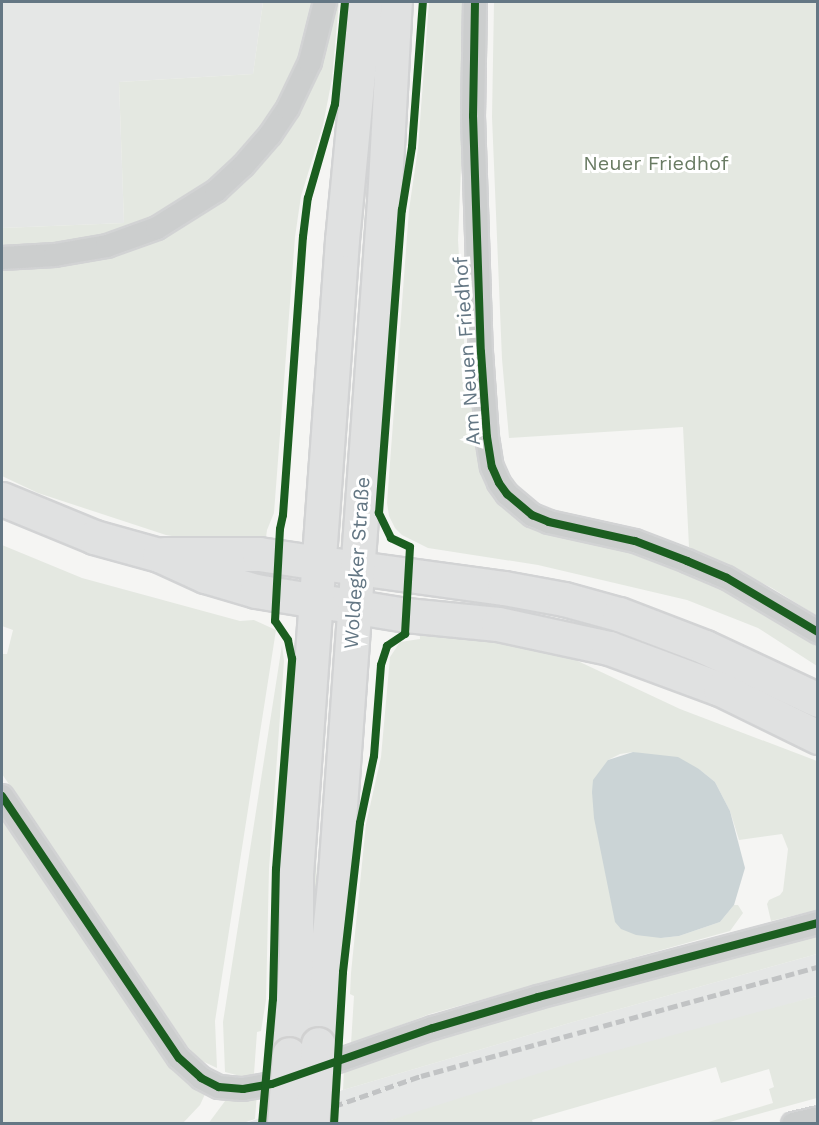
<!DOCTYPE html>
<meta charset="utf-8">
<style>
body{margin:0}
#map{position:relative;width:819px;height:1125px;overflow:hidden;background:#f5f5f3;font-family:"Work Sans",sans-serif}
div>[style]{position:absolute}
.built>*{inset:0;background:#e5e7e6}
.green>*{inset:0;background:#e4e8e1}
.water>*{inset:0;background:#cbd4d6}
.roads{filter:drop-shadow(2px 0 #d2d3d4) drop-shadow(-2px 0 #d2d3d4) drop-shadow(0 2px #d2d3d4) drop-shadow(0 -2px #d2d3d4)}
.street>*{height:22px;margin:-11px;padding:0 11px;transform-origin:11px;border-radius:11px;background:#cccece}
.secondary>*{height:33px;margin:-16.5px;padding:0 16.5px;transform-origin:16.5px;border-radius:16.5px;background:#e0e1e1}
.primary>*{height:33px;margin:-16.5px;padding:0 16.5px;transform-origin:16.5px;border-radius:16.5px;background:#e0e1e1}
.rail>*{height:4.5px;margin-top:-2.25px;transform-origin:0;background:repeating-linear-gradient(90deg,#c1c3c4 0 9px,transparent 0 13.5px)}
.bridges{filter:drop-shadow(2px 0 #d1d1d1) drop-shadow(-2px 0 #d1d1d1) drop-shadow(0 2px #d1d1d1) drop-shadow(0 -2px #d1d1d1)}
.primary-bridge>*{height:33px;margin:-16.5px;padding:0 16.5px;transform-origin:16.5px;border-radius:16.5px;background:#e0e1e1}
.cycleway>*{height:8px;margin:-4px;padding:0 4px;transform-origin:4px;border-radius:4px;background:#1b5e20}
span{translate:-50% -50%;white-space:nowrap;text-align:center;line-height:1.15;-webkit-text-stroke:6px #fff;paint-order:stroke}
.park-label{font-size:20px;color:#697b63}
.street-label{font-size:20px;color:#647784}
.frame{position:absolute;inset:0;border:3px solid #647784;pointer-events:none}
</style>
<div id="map">
<div class="built">
<i style="clip-path:polygon(2px 2px,263px 2px,253px 74px,119px 82px,124px 223px,2px 228px)"></i>
<i style="clip-path:polygon(817px 954px,817px 996px,381px 1123px,243px 1124px,343px 1090px,573px 1022px)"></i>
</div>
<div class="green">
<i style="clip-path:polygon(263px 2px,319px 2px,313px 29px,282px 105px,214px 185px,127px 234px,2px 251px,2px 228px,124px 223px,119px 82px,253px 74px)"></i>
<i style="clip-path:polygon(331px 2px,339px 2px,332px 79px,323px 125px,301px 196px,295px 237px,274px 513px,267px 530px,265px 545px,213px 543px,166px 535px,38px 493px,2px 476px,2px 264px,85px 258px,247px 170px)"></i>
<i style="clip-path:polygon(383px 2px,344px 531px,343px 531px,366px 200px,363px 149px)"></i>
<i style="clip-path:polygon(429px 2px,468px 2px,458px 240px,467px 391px,474px 397px,491px 484px,637px 552px,723px 585px,817px 640px,817px 666px,758px 628px,687px 600px,538px 565px,428px 548px,402px 535px,395px 528px,389px 516px,387px 503px,409px 210px,418px 148px)"></i>
<i style="clip-path:polygon(494px 2px,817px 2px,817px 616px,772px 588px,689px 547px,683px 427px,509px 438px,502px 359px,492px 117px)"></i>
<i style="clip-path:polygon(2px 545px,82px 578px,240px 621px,254px 620px,276px 630px,215px 1021px,217px 1068px,200px 1060px,187px 1046px,2px 774px,2px 654px,7px 654px,13px 630px,2px 626px)"></i>
<i style="clip-path:polygon(419px 624px,550px 648px,680px 709px,817px 761px,817px 910px,771px 921px,767px 904px,769px 900px,780px 895px,783px 891px,788px 849px,782px 834px,739px 840px,730px 811px,715px 782px,699px 769px,633px 752px,620px 754px,608px 760px,661px 938px,679px 936px,720px 922px,734px 905px,738px 905px,743px 913px,730px 931px,430px 1014px,351px 1044px,354px 996px,350px 994px,351px 973px,366px 824px,381px 757px,390px 657px,400px 642px,420px 639px)"></i>
<i style="clip-path:polygon(282px 645px,284px 661px,269px 869px,266px 1000px,261px 1031px,257px 1032px,254px 1074px,244px 1077px,225px 1072px,223px 1022px)"></i>
<i style="clip-path:polygon(321px 674px,329px 674px,316px 858px,318px 918px,307px 954px)"></i>
<i style="clip-path:polygon(2px 812px,206px 1092px,200px 1105px,183px 1123px,2px 1123px)"></i>
<i style="clip-path:polygon(817px 933px,817px 954px,573px 1022px,343px 1090px,344px 1070px,435px 1037px)"></i>
<i style="clip-path:polygon(817px 996px,817px 1098px,726px 1123px,705px 1123px,773px 1103px,769px 1089px,774px 1087px,769px 1069px,721px 1083px,716px 1067px,532px 1120px,533px 1123px,381px 1123px,581px 1060px)"></i>
<i style="clip-path:polygon(257px 1093px,255px 1119px,243px 1123px,208px 1124px,228px 1097px)"></i>
</div>
<div class="water">
<i style="clip-path:polygon(633px 752px,678px 757px,699px 769px,715px 782px,730px 811px,745px 868px,734px 905px,720px 922px,679px 936px,661px 938px,636px 935px,621px 929px,615px 922px,594px 818px,592px 792px,593px 780px,608px 760px)"></i>
</div>
<div class="roads">
<div class="street">
<i style="left:475px;top:2px;width:114px;rotate:91deg"></i>
<i style="left:473px;top:116px;width:236px;rotate:88.1deg"></i>
<i style="left:481px;top:352px;width:85px;rotate:86deg"></i>
<i style="left:487px;top:437px;width:30px;rotate:81deg"></i>
<i style="left:492px;top:467px;width:17px;rotate:66deg"></i>
<i style="left:499px;top:483px;width:14px;rotate:54deg"></i>
<i style="left:507px;top:494px;width:33px;rotate:40deg"></i>
<i style="left:532px;top:515px;width:18px;rotate:22deg"></i>
<i style="left:549px;top:522px;width:88px;rotate:12.5deg"></i>
<i style="left:635px;top:541px;width:56px;rotate:21deg"></i>
<i style="left:687px;top:561px;width:43px;rotate:23deg"></i>
<i style="left:727px;top:578px;width:106px;rotate:30.7deg"></i>
<i style="left:2px;top:258px;width:53px;rotate:-3.2deg"></i>
<i style="left:55px;top:255px;width:53px;rotate:-9.8deg"></i>
<i style="left:107px;top:246px;width:53px;rotate:-19.8deg"></i>
<i style="left:157px;top:228px;width:70px;rotate:-32.1deg"></i>
<i style="left:216px;top:191px;width:37px;rotate:-43deg"></i>
<i style="left:243px;top:166px;width:41px;rotate:-48.9deg"></i>
<i style="left:270px;top:135px;width:32px;rotate:-56deg"></i>
<i style="left:288px;top:108px;width:51px;rotate:-64.4deg"></i>
<i style="left:310px;top:62px;width:62px;rotate:-76deg"></i>
<i style="left:2px;top:796px;width:316px;rotate:56deg"></i>
<i style="left:179px;top:1058px;width:30px;rotate:42deg"></i>
<i style="left:201px;top:1078px;width:20px;rotate:27deg"></i>
<i style="left:219px;top:1087px;width:24px;rotate:5deg"></i>
<i style="left:243px;top:1089px;width:29px;rotate:-10deg"></i>
<i style="left:272px;top:1084px;width:170px;rotate:-19.2deg"></i>
<i style="left:433px;top:1028px;width:109px;rotate:-16.4deg"></i>
<i style="left:538px;top:997px;width:290px;rotate:-14.8deg"></i>
<i style="left:793px;top:1124px;width:26px;rotate:-13deg"></i>
</div>
<div class="secondary">
<i style="left:2px;top:499px;width:100px;rotate:22.4deg"></i>
<i style="left:94px;top:537px;width:67px;rotate:15.5deg"></i>
<i style="left:159px;top:555px;width:51px;rotate:24.5deg"></i>
<i style="left:205px;top:576px;width:53px;rotate:16.4deg"></i>
<i style="left:256px;top:591px;width:61px;rotate:9.5deg"></i>
<i style="left:164px;top:554px;width:95px"></i>
<i style="left:259px;top:554px;width:61px;rotate:8.5deg"></i>
</div>
<div class="primary">
<i style="left:336px;top:565px;width:170px;rotate:7.8deg"></i>
<i style="left:504px;top:588px;width:61px;rotate:10.4deg"></i>
<i style="left:564px;top:599px;width:57px;rotate:15.3deg"></i>
<i style="left:619px;top:614px;width:92px;rotate:21deg"></i>
<i style="left:705px;top:647px;width:125px;rotate:25.1deg"></i>
<i style="left:332px;top:603px;width:75px;rotate:9.2deg"></i>
<i style="left:406px;top:615px;width:92px;rotate:5.6deg"></i>
<i style="left:498px;top:624px;width:114px;rotate:12.2deg"></i>
<i style="left:609px;top:648px;width:118px;rotate:20.3deg"></i>
<i style="left:720px;top:689px;width:109px;rotate:26.1deg"></i>
<i style="left:318px;top:1044px;width:170px;rotate:-84.3deg"></i>
<i style="left:335px;top:875px;width:675px;rotate:-85.84deg"></i>
<i style="left:384px;top:202px;width:200px;rotate:-86.9deg"></i>
<i style="left:289px;top:1054px;width:101px;rotate:-86deg"></i>
<i style="left:296px;top:953px;width:79px;rotate:-90deg"></i>
<i style="left:296px;top:874px;width:636px;rotate:-85.85deg"></i>
<i style="left:342px;top:240px;width:239px;rotate:-84.5deg"></i>
</div>
</div>
<div class="rail">
<i style="left:283px;top:1124px;width:146px;rotate:-19.2deg"></i>
<i style="left:421px;top:1076px;width:412px;rotate:-15.4deg"></i>
</div>
<div class="bridges">
<div class="primary-bridge">
<i style="left:284px;top:1124px;width:70px;rotate:-85.9deg"></i>
<i style="left:312px;top:1124px;width:80px;rotate:-85.7deg"></i>
</div>
</div>
<div class="cycleway">
<i style="left:475px;top:2px;width:114px;rotate:91deg"></i>
<i style="left:473px;top:116px;width:236px;rotate:88.1deg"></i>
<i style="left:481px;top:352px;width:85px;rotate:86deg"></i>
<i style="left:487px;top:437px;width:30px;rotate:81deg"></i>
<i style="left:492px;top:467px;width:17px;rotate:66deg"></i>
<i style="left:499px;top:483px;width:14px;rotate:54deg"></i>
<i style="left:507px;top:494px;width:33px;rotate:40deg"></i>
<i style="left:532px;top:515px;width:18px;rotate:22deg"></i>
<i style="left:549px;top:522px;width:88px;rotate:12.5deg"></i>
<i style="left:635px;top:541px;width:56px;rotate:21deg"></i>
<i style="left:687px;top:561px;width:43px;rotate:23deg"></i>
<i style="left:727px;top:578px;width:106px;rotate:30.7deg"></i>
<i style="left:2px;top:796px;width:316px;rotate:56deg"></i>
<i style="left:179px;top:1058px;width:30px;rotate:42deg"></i>
<i style="left:201px;top:1078px;width:20px;rotate:27deg"></i>
<i style="left:219px;top:1087px;width:24px;rotate:5deg"></i>
<i style="left:243px;top:1089px;width:29px;rotate:-10deg"></i>
<i style="left:272px;top:1084px;width:170px;rotate:-19.2deg"></i>
<i style="left:433px;top:1028px;width:109px;rotate:-16.4deg"></i>
<i style="left:538px;top:997px;width:290px;rotate:-14.8deg"></i>
<i style="left:262px;top:1124px;width:125px;rotate:-85deg"></i>
<i style="left:273px;top:999px;width:130px;rotate:-88.7deg"></i>
<i style="left:276px;top:869px;width:211px;rotate:-85.6deg"></i>
<i style="left:292px;top:659px;width:19px;rotate:-102deg"></i>
<i style="left:288px;top:640px;width:23px;rotate:-124deg"></i>
<i style="left:275px;top:621px;width:92px;rotate:-86.9deg"></i>
<i style="left:280px;top:529px;width:14px;rotate:-78deg"></i>
<i style="left:283px;top:515px;width:279px;rotate:-85.9deg"></i>
<i style="left:303px;top:237px;width:39px;rotate:-83deg"></i>
<i style="left:308px;top:198px;width:98px;rotate:-74deg"></i>
<i style="left:335px;top:104px;width:102px;rotate:-84.4deg"></i>
<i style="left:334px;top:1124px;width:152px;rotate:-86.6deg"></i>
<i style="left:343px;top:972px;width:150px;rotate:-83.5deg"></i>
<i style="left:360px;top:823px;width:68px;rotate:-78.2deg"></i>
<i style="left:374px;top:756px;width:91px;rotate:-85.6deg"></i>
<i style="left:381px;top:665px;width:20px;rotate:-72deg"></i>
<i style="left:387px;top:646px;width:22px;rotate:-34deg"></i>
<i style="left:405px;top:634px;width:87px;rotate:-86.7deg"></i>
<i style="left:410px;top:547px;width:21px;rotate:-155deg"></i>
<i style="left:391px;top:538px;width:28px;rotate:-116deg"></i>
<i style="left:379px;top:513px;width:304px;rotate:-85.7deg"></i>
<i style="left:402px;top:210px;width:64px;rotate:-81deg"></i>
<i style="left:412px;top:147px;width:145px;rotate:-85.7deg"></i>
</div>
<div class="park-label">
<span style="left:656px;top:163px">Neuer Friedhof</span>
</div>
<div class="street-label">
<span style="left:467px;top:351px;rotate:-94deg">Am Neuen Friedhof</span>
<span style="left:357px;top:563px;rotate:-86deg">Woldegker Straße</span>
</div>
<div class="frame"></div>
</div>
